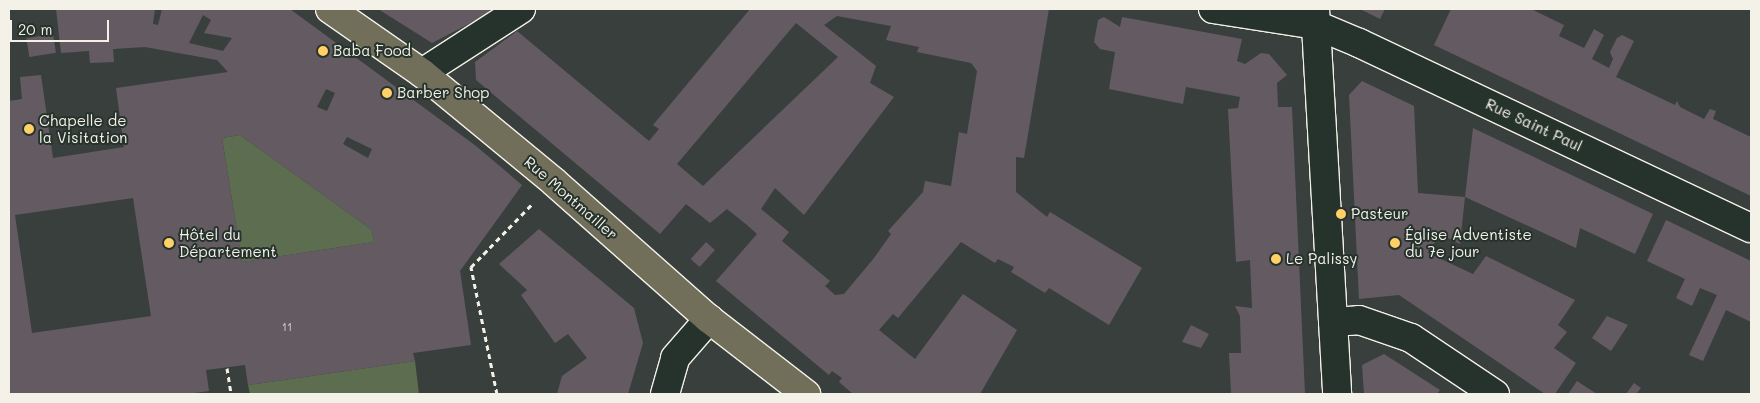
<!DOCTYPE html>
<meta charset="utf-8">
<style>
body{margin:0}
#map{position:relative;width:1760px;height:403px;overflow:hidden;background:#393f3d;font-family:Mali,sans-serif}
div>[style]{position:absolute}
.green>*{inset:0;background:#5d6d4f}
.building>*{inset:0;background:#645b62;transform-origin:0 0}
.path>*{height:3px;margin-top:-1.5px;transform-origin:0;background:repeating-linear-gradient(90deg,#f4f1e8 0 5px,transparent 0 9px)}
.roads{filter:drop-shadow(1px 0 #f4f1e8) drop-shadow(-1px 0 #f4f1e8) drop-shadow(0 1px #f4f1e8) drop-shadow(0 -1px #f4f1e8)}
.minor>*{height:28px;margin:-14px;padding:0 14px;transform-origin:14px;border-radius:14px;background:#26332d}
.major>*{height:28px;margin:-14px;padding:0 14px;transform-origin:14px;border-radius:14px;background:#716e59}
.dots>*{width:14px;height:14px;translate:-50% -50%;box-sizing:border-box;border:2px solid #26332d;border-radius:50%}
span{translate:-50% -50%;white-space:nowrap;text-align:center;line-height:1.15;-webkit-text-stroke:4px #26332d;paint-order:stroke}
.number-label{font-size:12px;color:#d0ccc6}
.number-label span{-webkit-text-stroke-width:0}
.poi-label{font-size:15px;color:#f4f1e8}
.left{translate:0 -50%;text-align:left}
.street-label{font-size:15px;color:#f4f1e8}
.frame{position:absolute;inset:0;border:10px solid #f4f1e8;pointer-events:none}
.scale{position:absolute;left:10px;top:20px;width:99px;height:22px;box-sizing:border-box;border:2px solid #f4f1e8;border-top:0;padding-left:6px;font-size:15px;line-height:18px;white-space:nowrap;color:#f4f1e8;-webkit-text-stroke:4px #26332d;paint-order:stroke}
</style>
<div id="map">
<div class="green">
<i style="clip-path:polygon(240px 135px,372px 230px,374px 242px,242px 262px,222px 138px)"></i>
<i style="clip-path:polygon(415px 361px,419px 394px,250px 394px,248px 385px)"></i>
</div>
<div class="building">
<i style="clip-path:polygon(evenodd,56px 9px,155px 9px,153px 24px,158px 25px,162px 9px,290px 9px,476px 146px,522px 185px,460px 271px,471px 345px,413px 353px,415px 361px,248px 385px,245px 365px,206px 370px,209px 391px,187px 394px,9px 394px,9px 101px,22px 99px,20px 77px,41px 75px,53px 158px,124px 147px,116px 88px,228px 72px,217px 60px,145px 47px,113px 49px,114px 62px,90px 63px,89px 51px,61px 53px,56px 9px,203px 15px,211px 20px,204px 33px,232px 38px,223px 51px,189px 43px,203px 15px,56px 9px,326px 89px,335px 93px,327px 111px,317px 107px,326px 89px,56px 9px,240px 135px,372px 230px,374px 242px,242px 262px,222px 138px,240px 135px,56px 9px,347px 137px,372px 149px,368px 158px,343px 144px,347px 137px,56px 9px,133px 198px,151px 316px,32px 333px,15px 215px,133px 198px)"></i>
<i style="clip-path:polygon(378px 9px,490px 9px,488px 14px,432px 43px)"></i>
<i style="clip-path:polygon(evenodd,750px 9px,1049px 9px,1024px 158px,1016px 157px,1016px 192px,1047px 217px,1050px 212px,1142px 268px,1109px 325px,1049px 288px,1045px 293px,1011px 272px,1014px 267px,998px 259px,995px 263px,961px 242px,898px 318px,893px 314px,879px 330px,915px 359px,963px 294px,1017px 330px,980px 394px,853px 394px,839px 382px,842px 378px,832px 371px,829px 375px,716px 281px,757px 234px,747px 225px,727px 209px,710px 223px,686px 204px,660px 234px,476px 80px,475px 62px,517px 31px,649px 141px,659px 129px,653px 125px,750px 9px,837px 16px,891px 26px,886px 40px,919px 47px,917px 52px,971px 63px,977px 71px,967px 134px,959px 132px,951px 186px,925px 181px,923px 192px,888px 231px,891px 234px,874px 258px,844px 294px,835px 295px,825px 286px,830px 281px,782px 241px,789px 232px,761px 209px,775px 188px,804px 215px,894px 97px,870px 83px,876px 66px,824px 25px,837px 16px,750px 9px,796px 23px,838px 57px,703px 186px,677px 164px,796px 23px)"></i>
<i style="clip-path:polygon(1360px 9px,1385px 9px,1380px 19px)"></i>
<i style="clip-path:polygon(1451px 9px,1531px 9px,1564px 25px,1559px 36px,1584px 48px,1594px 29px,1604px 35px,1592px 59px,1609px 68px,1613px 59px,1610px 52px,1617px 38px,1622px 35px,1634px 41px,1616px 77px,1675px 105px,1677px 101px,1680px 107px,1704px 119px,1710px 109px,1716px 111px,1713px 119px,1751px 137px,1751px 196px,1434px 45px)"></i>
<i style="clip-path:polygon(1104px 17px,1120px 27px,1122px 17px,1242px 39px,1237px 61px,1245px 64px,1261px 53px,1269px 54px,1287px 75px,1277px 83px,1278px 107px,1292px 107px,1305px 394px,1231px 394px,1229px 353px,1241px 353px,1240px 316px,1235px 306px,1252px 308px,1250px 260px,1236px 262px,1228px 109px,1238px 108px,1240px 97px,1186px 87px,1183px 104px,1109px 89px,1115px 52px,1100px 49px,1094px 42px,1098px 20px)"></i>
<i style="left:53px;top:34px;width:19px;height:27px;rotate:81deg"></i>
<i style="clip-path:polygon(1362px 81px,1414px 106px,1418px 193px,1465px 197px,1460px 244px,1440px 234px,1428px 253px,1473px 274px,1486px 256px,1575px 300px,1558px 325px,1567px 332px,1554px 348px,1576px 363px,1555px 394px,1545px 394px,1399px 295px,1359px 299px,1349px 95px)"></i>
<i style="clip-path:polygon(1473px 128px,1653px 214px,1635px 254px,1580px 228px,1576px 248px,1465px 197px)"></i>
<i style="clip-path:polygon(1666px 220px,1751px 261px,1751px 322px,1726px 310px,1703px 361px,1689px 355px,1717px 295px,1700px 288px,1692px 306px,1676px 298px,1685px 279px,1647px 261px)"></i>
<i style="clip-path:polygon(539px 229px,634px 308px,643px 343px,628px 394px,557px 394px,562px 376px,587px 358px,568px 334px,555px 343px,521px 295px,527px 290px,499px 264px)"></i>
<i style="left:706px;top:242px;width:12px;height:23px;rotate:42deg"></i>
<i style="clip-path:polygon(1607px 316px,1628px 325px,1611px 351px,1592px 338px)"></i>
<i style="clip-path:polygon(1191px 325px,1209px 334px,1201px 348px,1182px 342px)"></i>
<i style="clip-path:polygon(1384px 354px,1440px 390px,1437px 394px,1364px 394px,1362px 365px)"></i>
<i style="clip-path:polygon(1577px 381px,1586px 387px,1597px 394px,1568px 394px)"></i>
<i style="clip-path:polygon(1634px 383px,1641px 388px,1636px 394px,1626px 394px)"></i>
</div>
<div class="path">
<i style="left:227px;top:368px;width:26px;rotate:81deg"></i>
<i style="left:497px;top:394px;width:130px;rotate:-101.6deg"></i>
<i style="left:471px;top:267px;width:89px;rotate:-45.9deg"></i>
</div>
<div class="roads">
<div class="minor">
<i style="left:1213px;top:9px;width:104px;rotate:8.8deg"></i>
<i style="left:1316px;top:25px;width:47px;rotate:22.7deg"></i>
<i style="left:1359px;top:43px;width:433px;rotate:25.3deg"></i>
<i style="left:1315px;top:9px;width:386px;rotate:86.7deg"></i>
<i style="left:422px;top:73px;width:118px;rotate:-32.9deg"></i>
<i style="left:1333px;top:322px;width:26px;rotate:-4deg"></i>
<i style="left:1359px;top:320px;width:55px;rotate:19.1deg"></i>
<i style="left:1411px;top:338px;width:101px;rotate:33.7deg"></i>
<i style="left:665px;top:394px;width:37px;rotate:-74deg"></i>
<i style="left:675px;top:358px;width:52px;rotate:-48.9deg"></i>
</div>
<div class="major">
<i style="left:330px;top:9px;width:112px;rotate:34.8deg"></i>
<i style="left:422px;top:73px;width:171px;rotate:39.5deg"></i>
<i style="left:554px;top:182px;width:207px;rotate:41.5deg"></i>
<i style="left:709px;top:319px;width:123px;rotate:37.7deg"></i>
</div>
</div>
<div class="dots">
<i style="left:323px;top:51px;background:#ffd166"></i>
<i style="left:387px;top:93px;background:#ffd166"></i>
<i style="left:29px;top:129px;background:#ffd166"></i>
<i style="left:1341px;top:214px;background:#ffd166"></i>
<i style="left:169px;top:243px;background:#ffd166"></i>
<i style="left:1395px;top:243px;background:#ffd166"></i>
<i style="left:1276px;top:259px;background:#ffd166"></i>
</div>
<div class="number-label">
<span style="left:287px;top:327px">11</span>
</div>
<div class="poi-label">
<span class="left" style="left:333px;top:51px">Baba Food</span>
<span class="left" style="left:397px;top:93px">Barber Shop</span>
<span class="left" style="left:39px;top:129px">Chapelle de<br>la Visitation</span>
<span class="left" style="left:1351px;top:214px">Pasteur</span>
<span class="left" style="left:179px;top:243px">Hôtel du<br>Département</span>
<span class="left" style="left:1405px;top:243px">Église Adventiste<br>du 7e jour</span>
<span class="left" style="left:1286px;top:259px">Le Palissy</span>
</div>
<div class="street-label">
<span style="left:1534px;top:125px;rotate:25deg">Rue Saint Paul</span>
<span style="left:571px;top:198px;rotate:41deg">Rue Montmailler</span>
</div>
<div class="frame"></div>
<div class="scale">20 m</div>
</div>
